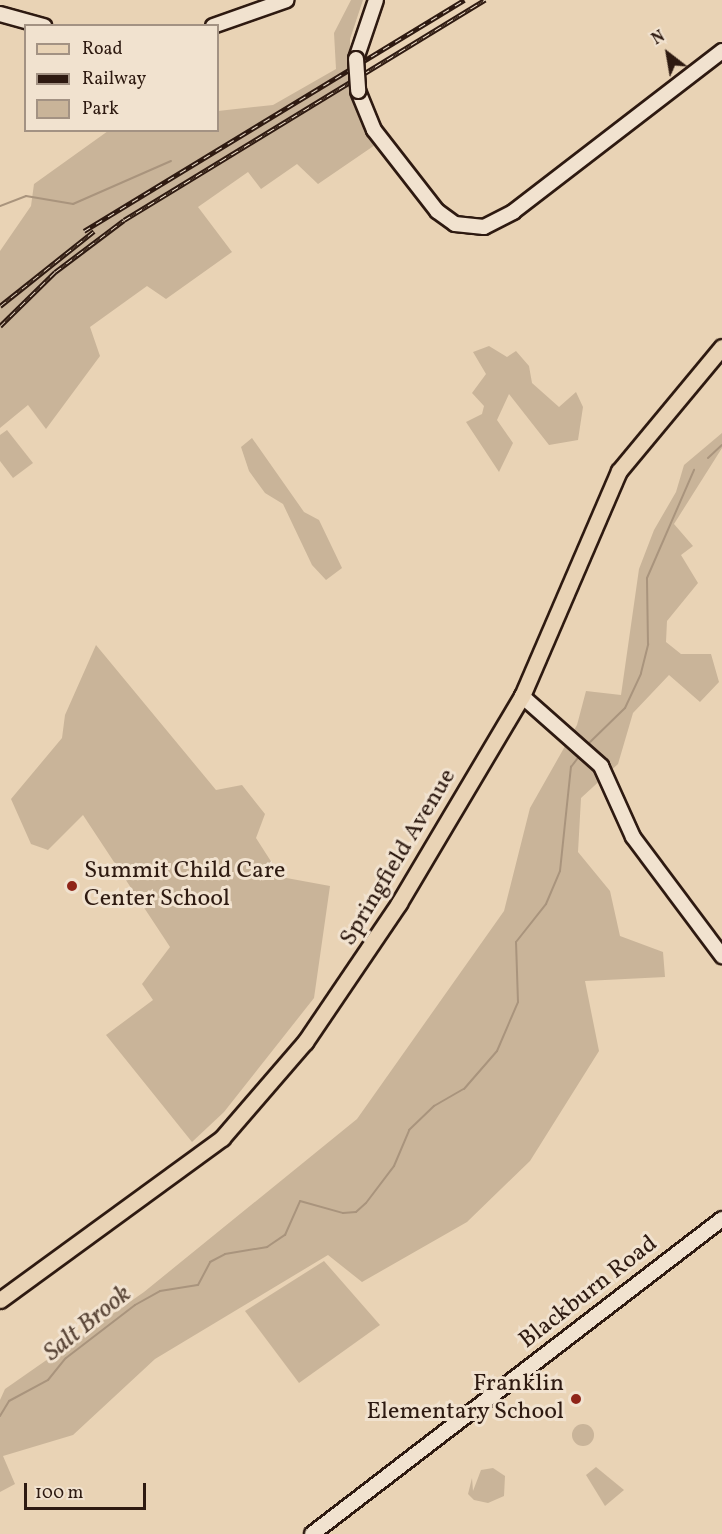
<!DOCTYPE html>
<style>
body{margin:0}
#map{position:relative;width:722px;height:1534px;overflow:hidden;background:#e9d3b5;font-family:Vollkorn,serif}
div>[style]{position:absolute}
.green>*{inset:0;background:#c9b499}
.round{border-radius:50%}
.stream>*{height:2px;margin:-1px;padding:0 1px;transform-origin:1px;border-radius:1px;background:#a9947d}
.roads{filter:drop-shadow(2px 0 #2e1a11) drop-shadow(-2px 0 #2e1a11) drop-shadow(0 2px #2e1a11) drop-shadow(0 -2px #2e1a11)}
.secondary>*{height:14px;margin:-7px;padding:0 7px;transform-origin:7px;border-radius:7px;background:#f1e2cf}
.primary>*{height:15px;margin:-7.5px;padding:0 7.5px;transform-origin:7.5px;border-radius:7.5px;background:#e9d3b5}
.rail>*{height:4.5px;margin-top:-2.25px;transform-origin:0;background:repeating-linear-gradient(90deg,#f1e2cf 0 7px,#2e1a11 0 14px);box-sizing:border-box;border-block:2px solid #2e1a11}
.bridges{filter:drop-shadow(2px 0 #2e1a11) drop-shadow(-2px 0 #2e1a11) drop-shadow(0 2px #2e1a11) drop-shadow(0 -2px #2e1a11)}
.secondary-bridge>*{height:14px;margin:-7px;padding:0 7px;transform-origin:7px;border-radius:7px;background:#f1e2cf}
.dots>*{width:16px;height:16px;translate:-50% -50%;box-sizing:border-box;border:3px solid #f1e2cf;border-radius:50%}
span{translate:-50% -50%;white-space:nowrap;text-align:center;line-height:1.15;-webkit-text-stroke:6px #f1e2cf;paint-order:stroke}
.street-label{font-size:24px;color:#2e1a11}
.poi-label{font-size:24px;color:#2e1a11}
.left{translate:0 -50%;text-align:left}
.right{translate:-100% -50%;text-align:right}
.water-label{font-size:26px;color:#594537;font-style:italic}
.legend{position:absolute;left:24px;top:24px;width:195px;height:108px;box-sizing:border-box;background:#f1e2cf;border:2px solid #a39283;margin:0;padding:8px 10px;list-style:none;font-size:18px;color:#2e1a11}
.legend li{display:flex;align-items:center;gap:12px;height:30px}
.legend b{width:30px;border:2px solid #a39283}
.north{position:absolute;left:638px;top:24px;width:60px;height:60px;-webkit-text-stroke:4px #f1e2cf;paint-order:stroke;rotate:329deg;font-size:16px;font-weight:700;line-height:24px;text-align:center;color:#2e1a11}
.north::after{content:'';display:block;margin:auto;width:21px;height:27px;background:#2e1a11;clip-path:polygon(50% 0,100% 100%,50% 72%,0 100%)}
.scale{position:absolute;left:24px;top:1483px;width:122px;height:27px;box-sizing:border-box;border:3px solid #2e1a11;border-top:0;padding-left:8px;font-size:18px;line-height:21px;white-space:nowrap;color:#2e1a11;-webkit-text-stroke:4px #f1e2cf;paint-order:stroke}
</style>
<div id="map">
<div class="green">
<i style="clip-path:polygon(351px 0,363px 0,350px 39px,350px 93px,375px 145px,318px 184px,297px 164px,261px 189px,248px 172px,198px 207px,232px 252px,166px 299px,147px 286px,90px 327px,100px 356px,46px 429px,28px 405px,0 428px,0 251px,31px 206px,34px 184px,108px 131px,218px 130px,218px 111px,273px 105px,336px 69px,334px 33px)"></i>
<i style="clip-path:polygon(489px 346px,507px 357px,516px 351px,529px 366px,532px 383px,559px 407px,576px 392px,583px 407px,578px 440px,549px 445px,509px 394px,497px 420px,513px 443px,499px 472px,466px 422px,482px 414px,484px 406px,472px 393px,486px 374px,473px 352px)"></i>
<i style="clip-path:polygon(7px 430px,33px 463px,13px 478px,0 461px,0 435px)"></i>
<i style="clip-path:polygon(722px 433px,722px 448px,674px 524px,693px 546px,681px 555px,698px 583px,667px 621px,666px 642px,681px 654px,711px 654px,719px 682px,700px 702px,669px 675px,633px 713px,618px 764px,581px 798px,578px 852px,610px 891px,620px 936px,663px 952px,665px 977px,585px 981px,599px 1051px,530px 1161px,467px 1222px,362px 1282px,328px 1255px,155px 1359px,73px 1435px,3px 1456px,15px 1484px,0 1492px,0 1400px,5px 1389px,144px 1292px,357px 1119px,504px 911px,530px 808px,577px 725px,586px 691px,621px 695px,639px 569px,654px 530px,676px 492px,684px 465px)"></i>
<i style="clip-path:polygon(252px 438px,304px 512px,319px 520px,342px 568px,326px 580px,312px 565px,283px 504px,265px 493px,249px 471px,241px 447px)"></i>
<i style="clip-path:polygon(96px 645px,216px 790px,242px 785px,265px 814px,256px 838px,281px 877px,330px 886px,314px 998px,224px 1112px,192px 1142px,106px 1035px,153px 1000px,142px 984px,170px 947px,83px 815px,48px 850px,31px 844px,11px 799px,62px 738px,65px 715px)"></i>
<i style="clip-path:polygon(324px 1261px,380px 1325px,299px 1383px,245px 1311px)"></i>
<i class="round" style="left:572px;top:1424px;width:22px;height:22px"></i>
<i style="clip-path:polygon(596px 1467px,624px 1490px,605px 1506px,586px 1475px)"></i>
<i style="clip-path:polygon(493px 1468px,505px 1476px,504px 1496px,488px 1503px,474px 1500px,468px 1494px,472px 1478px,473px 1491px,481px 1470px)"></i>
</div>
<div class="stream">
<i style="left:0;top:206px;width:28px;rotate:-21deg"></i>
<i style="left:26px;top:196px;width:48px;rotate:9.7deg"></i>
<i style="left:73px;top:204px;width:107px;rotate:-23.7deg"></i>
<i style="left:708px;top:458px;width:19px;rotate:-43deg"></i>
<i style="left:587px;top:745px;width:53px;rotate:-44.2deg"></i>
<i style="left:625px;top:708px;width:38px;rotate:-65deg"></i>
<i style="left:641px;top:673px;width:30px;rotate:-76deg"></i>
<i style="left:648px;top:644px;width:66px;rotate:-90.9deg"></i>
<i style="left:647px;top:578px;width:118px;rotate:-66.5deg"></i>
<i style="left:0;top:1416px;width:17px;rotate:-59deg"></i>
<i style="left:9px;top:1401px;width:44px;rotate:-28.3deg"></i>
<i style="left:48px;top:1380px;width:28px;rotate:-51deg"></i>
<i style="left:66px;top:1358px;width:87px;rotate:-37.5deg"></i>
<i style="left:135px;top:1305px;width:29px;rotate:-29deg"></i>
<i style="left:160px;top:1291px;width:38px;rotate:-9deg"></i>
<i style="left:198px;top:1285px;width:26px;rotate:-62deg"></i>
<i style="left:210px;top:1262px;width:17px;rotate:-28deg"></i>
<i style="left:225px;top:1254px;width:43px;rotate:-9.5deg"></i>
<i style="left:267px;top:1247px;width:22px;rotate:-34deg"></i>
<i style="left:285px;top:1235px;width:37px;rotate:-66deg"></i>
<i style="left:300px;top:1201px;width:45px;rotate:15.6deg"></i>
<i style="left:343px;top:1213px;width:13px;rotate:-4deg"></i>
<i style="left:356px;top:1212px;width:13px;rotate:-42deg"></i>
<i style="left:366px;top:1203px;width:46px;rotate:-52.9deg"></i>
<i style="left:394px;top:1166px;width:39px;rotate:-67deg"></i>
<i style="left:409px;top:1130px;width:35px;rotate:-44deg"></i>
<i style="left:434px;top:1106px;width:34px;rotate:-30deg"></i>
<i style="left:464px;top:1089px;width:50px;rotate:-49deg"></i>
<i style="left:497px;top:1051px;width:53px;rotate:-66.8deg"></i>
<i style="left:518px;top:1002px;width:60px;rotate:-91.9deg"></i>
<i style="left:516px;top:942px;width:48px;rotate:-51.7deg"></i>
<i style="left:546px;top:904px;width:36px;rotate:-67deg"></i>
<i style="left:560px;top:871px;width:105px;rotate:-84deg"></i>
<i style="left:571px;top:767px;width:15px;rotate:-53deg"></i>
</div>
<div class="roads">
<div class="secondary">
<i style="left:0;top:14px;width:46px;rotate:15.3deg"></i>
<i style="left:213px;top:26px;width:78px;rotate:-19.4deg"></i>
<i style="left:356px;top:59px;width:62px;rotate:-71.3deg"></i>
<i style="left:358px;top:91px;width:42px;rotate:67.7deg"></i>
<i style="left:374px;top:130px;width:103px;rotate:52.1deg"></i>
<i style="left:437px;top:211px;width:22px;rotate:36deg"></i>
<i style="left:455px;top:224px;width:29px;rotate:6deg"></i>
<i style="left:484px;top:227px;width:33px;rotate:-27deg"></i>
<i style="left:513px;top:212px;width:264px;rotate:-37.6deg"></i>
<i style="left:522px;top:696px;width:106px;rotate:41.5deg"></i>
<i style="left:601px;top:766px;width:78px;rotate:65.7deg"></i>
<i style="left:633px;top:837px;width:149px;rotate:53.2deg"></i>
<i style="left:312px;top:1534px;width:517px;rotate:-37.53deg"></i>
</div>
<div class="primary">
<i style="left:0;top:1300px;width:275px;rotate:-36.1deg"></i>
<i style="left:222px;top:1138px;width:127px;rotate:-49.2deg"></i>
<i style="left:305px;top:1042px;width:168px;rotate:-55.9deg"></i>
<i style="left:399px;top:903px;width:241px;rotate:-59.3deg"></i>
<i style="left:522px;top:696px;width:245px;rotate:-66.7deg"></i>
<i style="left:619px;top:471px;width:161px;rotate:-50.3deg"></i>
</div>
</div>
<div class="rail">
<i style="left:84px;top:231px;width:445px;rotate:-31.3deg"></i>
<i style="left:0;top:306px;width:120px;rotate:-38.6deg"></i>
<i style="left:0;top:326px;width:77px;rotate:-44.5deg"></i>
<i style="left:55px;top:272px;width:86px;rotate:-37deg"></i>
<i style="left:124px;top:220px;width:423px;rotate:-31.4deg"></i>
</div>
<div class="bridges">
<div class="secondary-bridge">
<i style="left:356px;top:59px;width:32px;rotate:86deg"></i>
</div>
</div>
<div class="dots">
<i style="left:72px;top:886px;background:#8f2418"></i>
<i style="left:576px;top:1399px;background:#8f2418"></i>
</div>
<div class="street-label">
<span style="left:399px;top:858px;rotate:-59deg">Springfield Avenue</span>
<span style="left:589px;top:1293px;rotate:-38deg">Blackburn Road</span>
</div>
<div class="poi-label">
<span class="left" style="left:84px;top:886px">Summit Child Care<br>Center School</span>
<span class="right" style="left:564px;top:1399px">Franklin<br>Elementary School</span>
</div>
<div class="water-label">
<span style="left:88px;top:1324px;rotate:-39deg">Salt Brook</span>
</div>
<ul class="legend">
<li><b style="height:8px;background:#e9d3b5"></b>Road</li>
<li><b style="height:8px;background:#2e1a11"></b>Railway</li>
<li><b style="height:16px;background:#c9b499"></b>Park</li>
</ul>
<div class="north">N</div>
<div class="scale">100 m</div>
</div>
